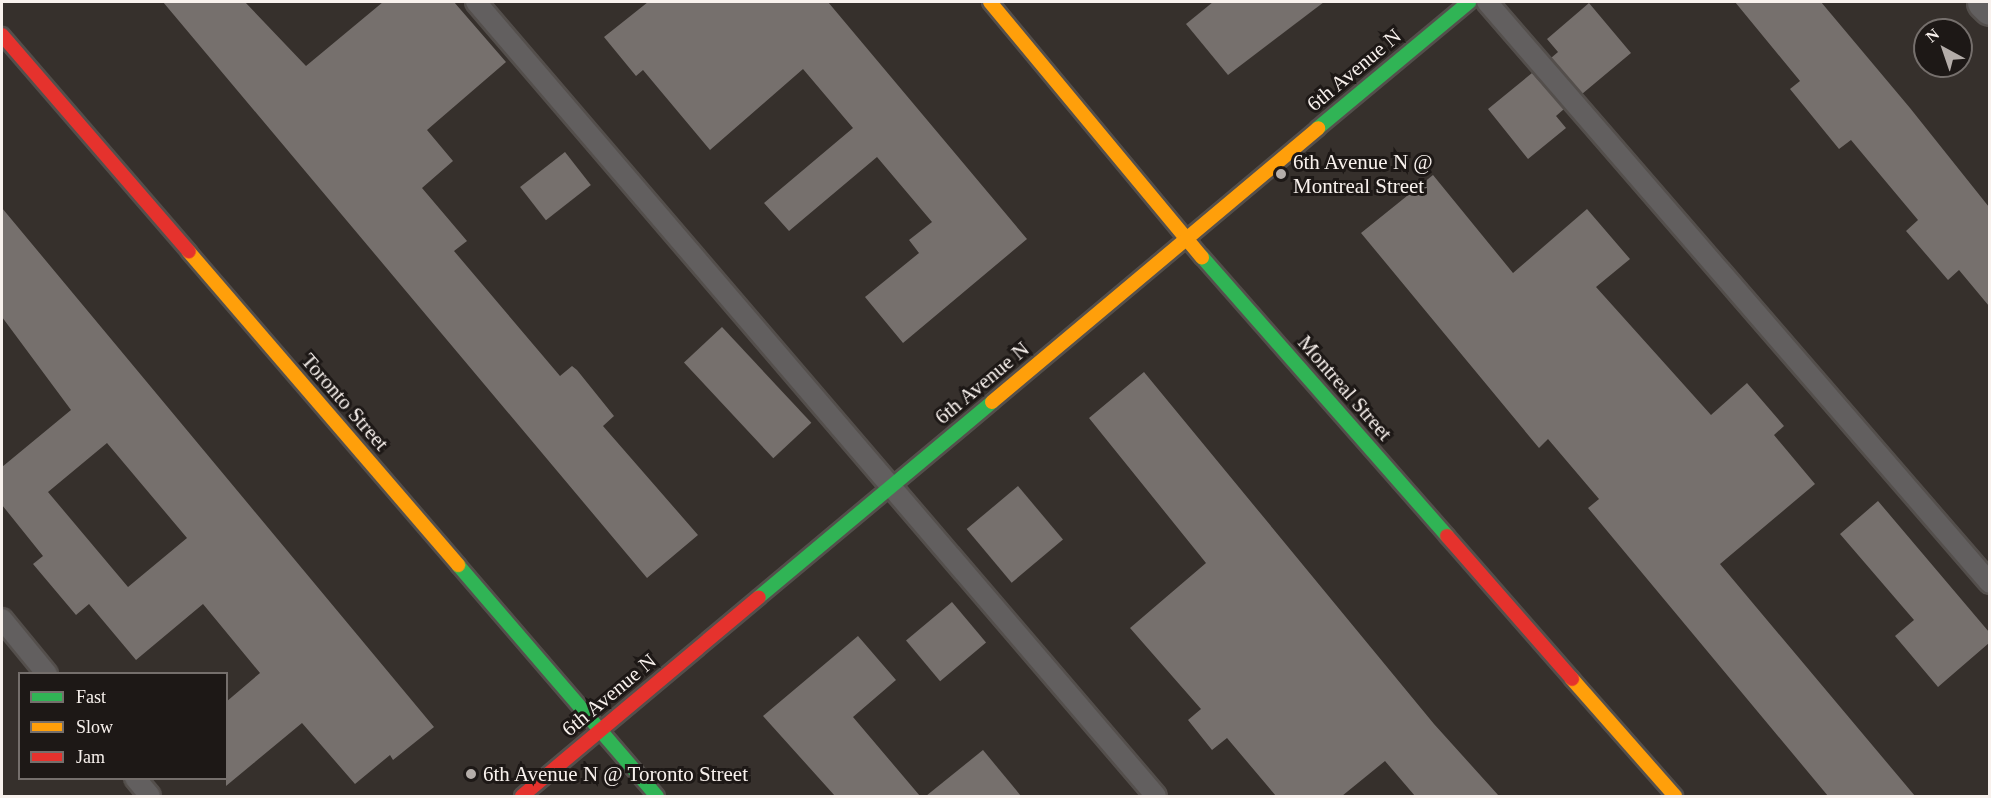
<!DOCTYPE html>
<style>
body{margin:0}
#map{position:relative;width:1991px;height:798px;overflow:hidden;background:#36302c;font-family:Georgia,serif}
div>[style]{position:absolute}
.building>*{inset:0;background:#76706d;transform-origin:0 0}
.roads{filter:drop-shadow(2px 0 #544f4c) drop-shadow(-2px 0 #544f4c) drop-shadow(0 2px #544f4c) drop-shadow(0 -2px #544f4c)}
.lane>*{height:20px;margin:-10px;padding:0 10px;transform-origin:10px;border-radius:10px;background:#625f5f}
.street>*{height:33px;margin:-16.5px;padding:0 16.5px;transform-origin:16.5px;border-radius:16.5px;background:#625f5f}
.fast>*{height:14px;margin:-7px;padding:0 7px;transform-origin:7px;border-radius:7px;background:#30b455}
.slow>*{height:14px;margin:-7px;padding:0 7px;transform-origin:7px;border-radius:7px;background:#ff9f0a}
.jam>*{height:14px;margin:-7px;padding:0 7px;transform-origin:7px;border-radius:7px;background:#e5322d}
.dots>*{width:16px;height:16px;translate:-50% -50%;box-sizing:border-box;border:3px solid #1d1816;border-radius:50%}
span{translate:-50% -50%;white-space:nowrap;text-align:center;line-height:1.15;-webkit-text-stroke:6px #1d1816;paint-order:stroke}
.street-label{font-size:21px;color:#f8f1ed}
.poi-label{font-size:21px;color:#f8f1ed}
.left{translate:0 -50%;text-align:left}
.frame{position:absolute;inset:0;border:3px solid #f8f1ed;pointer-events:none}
.legend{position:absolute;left:18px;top:672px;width:210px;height:108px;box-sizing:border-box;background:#1d1816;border:2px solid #756f6c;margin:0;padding:8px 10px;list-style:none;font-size:18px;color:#f8f1ed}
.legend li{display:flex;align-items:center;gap:12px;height:30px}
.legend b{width:30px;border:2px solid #756f6c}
.north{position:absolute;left:1913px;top:18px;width:60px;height:60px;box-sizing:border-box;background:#1d1816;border:2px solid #756f6c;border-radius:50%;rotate:320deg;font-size:16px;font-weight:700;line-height:24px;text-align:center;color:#f8f1ed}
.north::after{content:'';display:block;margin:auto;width:21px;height:27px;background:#b4ada9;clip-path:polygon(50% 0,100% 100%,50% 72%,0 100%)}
</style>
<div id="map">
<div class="building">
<i style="clip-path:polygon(163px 2px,245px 2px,306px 66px,383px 2px,454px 2px,506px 62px,427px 130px,453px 161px,422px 188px,467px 241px,454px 251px,560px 376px,572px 366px,577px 370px,614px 416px,603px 426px,698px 535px,647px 578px)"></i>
<i style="clip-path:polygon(648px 2px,828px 2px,1027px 239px,903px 343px,865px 297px,919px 253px,909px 240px,932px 222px,877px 157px,789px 231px,764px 203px,853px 128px,803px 69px,710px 150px,643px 70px,636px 76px,604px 37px)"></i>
<i style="clip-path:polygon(1213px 2px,1324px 2px,1228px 75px,1186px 24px)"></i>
<i style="clip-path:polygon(1735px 2px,1821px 2px,1910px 108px,1989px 207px,1989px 306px,1959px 270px,1948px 280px,1906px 231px,1918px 220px,1851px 140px,1839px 149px,1790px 89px,1800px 81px)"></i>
<i style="clip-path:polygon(1589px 3px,1631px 53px,1582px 94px,1551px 58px,1558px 52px,1547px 39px)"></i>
<i style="clip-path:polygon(1532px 73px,1564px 109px,1556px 116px,1566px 128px,1528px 159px,1488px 109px)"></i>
<i style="left:565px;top:152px;width:42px;height:57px;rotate:52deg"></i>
<i style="clip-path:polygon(1433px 175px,1513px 273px,1587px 209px,1630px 259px,1596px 287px,1711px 415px,1747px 383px,1784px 426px,1774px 435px,1815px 484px,1720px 564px,1915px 796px,1828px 796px,1588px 508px,1599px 499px,1548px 439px,1539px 448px,1361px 233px)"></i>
<i style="clip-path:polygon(evenodd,2px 208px,434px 727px,393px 760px,390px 755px,355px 784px,302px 723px,226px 786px,226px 702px,260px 673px,203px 604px,136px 660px,89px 604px,76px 615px,33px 564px,43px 556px,2px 505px,2px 467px,71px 410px,2px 317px,2px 208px,107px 443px,187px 538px,128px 587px,48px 492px,107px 443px)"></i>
<i style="left:722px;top:327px;width:131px;height:52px;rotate:47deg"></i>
<i style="clip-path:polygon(1144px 372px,1434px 724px,1499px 796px,1415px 796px,1385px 761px,1342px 796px,1276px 796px,1227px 738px,1212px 750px,1188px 720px,1201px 709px,1130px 628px,1206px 563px,1089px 418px)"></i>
<i style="left:1018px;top:486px;width:70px;height:67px;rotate:50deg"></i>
<i style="clip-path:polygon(1878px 501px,1989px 632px,1989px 643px,1938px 687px,1895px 636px,1914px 620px,1840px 534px)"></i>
<i style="left:952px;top:602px;width:53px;height:60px;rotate:50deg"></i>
<i style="clip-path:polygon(858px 636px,896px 680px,853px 717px,920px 796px,835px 796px,763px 716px)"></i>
<i style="clip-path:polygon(983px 750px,1021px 796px,926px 796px)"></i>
</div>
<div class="roads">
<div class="lane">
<i style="left:476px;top:2px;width:1045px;rotate:49.42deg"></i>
<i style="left:1487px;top:2px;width:768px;rotate:49.12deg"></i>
<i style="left:2px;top:619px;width:71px;rotate:50.7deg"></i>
<i style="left:135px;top:778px;width:23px;rotate:50deg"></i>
</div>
<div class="street">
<i style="left:1984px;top:2px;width:8px;rotate:45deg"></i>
</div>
<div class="fast">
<i style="left:1318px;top:128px;width:197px;rotate:-39.8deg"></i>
<i style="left:1202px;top:257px;width:371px;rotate:48.7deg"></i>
<i style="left:458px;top:565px;width:305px;rotate:49.3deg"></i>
<i style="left:759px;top:597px;width:304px;rotate:-39.9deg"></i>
</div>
<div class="slow">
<i style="left:990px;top:2px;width:332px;rotate:50.3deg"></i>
<i style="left:189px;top:252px;width:413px;rotate:49.3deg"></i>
<i style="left:992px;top:402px;width:426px;rotate:-40deg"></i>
<i style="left:1572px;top:679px;width:156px;rotate:48.6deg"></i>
</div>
<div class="jam">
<i style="left:2px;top:35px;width:286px;rotate:49.2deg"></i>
<i style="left:1447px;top:536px;width:190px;rotate:48.8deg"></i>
<i style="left:522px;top:796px;width:309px;rotate:-40deg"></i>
</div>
</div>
<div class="dots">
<i style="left:1281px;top:174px;background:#b4ada9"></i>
<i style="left:471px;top:774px;background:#b4ada9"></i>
</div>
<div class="street-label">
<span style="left:1354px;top:70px;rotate:-40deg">6th Avenue N</span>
<span style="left:982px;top:383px;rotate:-40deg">6th Avenue N</span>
<span style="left:1345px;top:388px;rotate:49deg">Montreal Street</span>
<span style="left:345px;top:402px;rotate:49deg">Toronto Street</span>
<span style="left:609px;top:695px;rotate:-40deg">6th Avenue N</span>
</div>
<div class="poi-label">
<span class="left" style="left:1293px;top:174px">6th Avenue N @<br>Montreal Street</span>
<span class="left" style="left:483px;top:774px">6th Avenue N @ Toronto Street</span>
</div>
<div class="frame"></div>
<ul class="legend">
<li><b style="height:8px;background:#30b455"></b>Fast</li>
<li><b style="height:8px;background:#ff9f0a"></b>Slow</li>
<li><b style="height:8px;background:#e5322d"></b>Jam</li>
</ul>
<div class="north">N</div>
</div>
